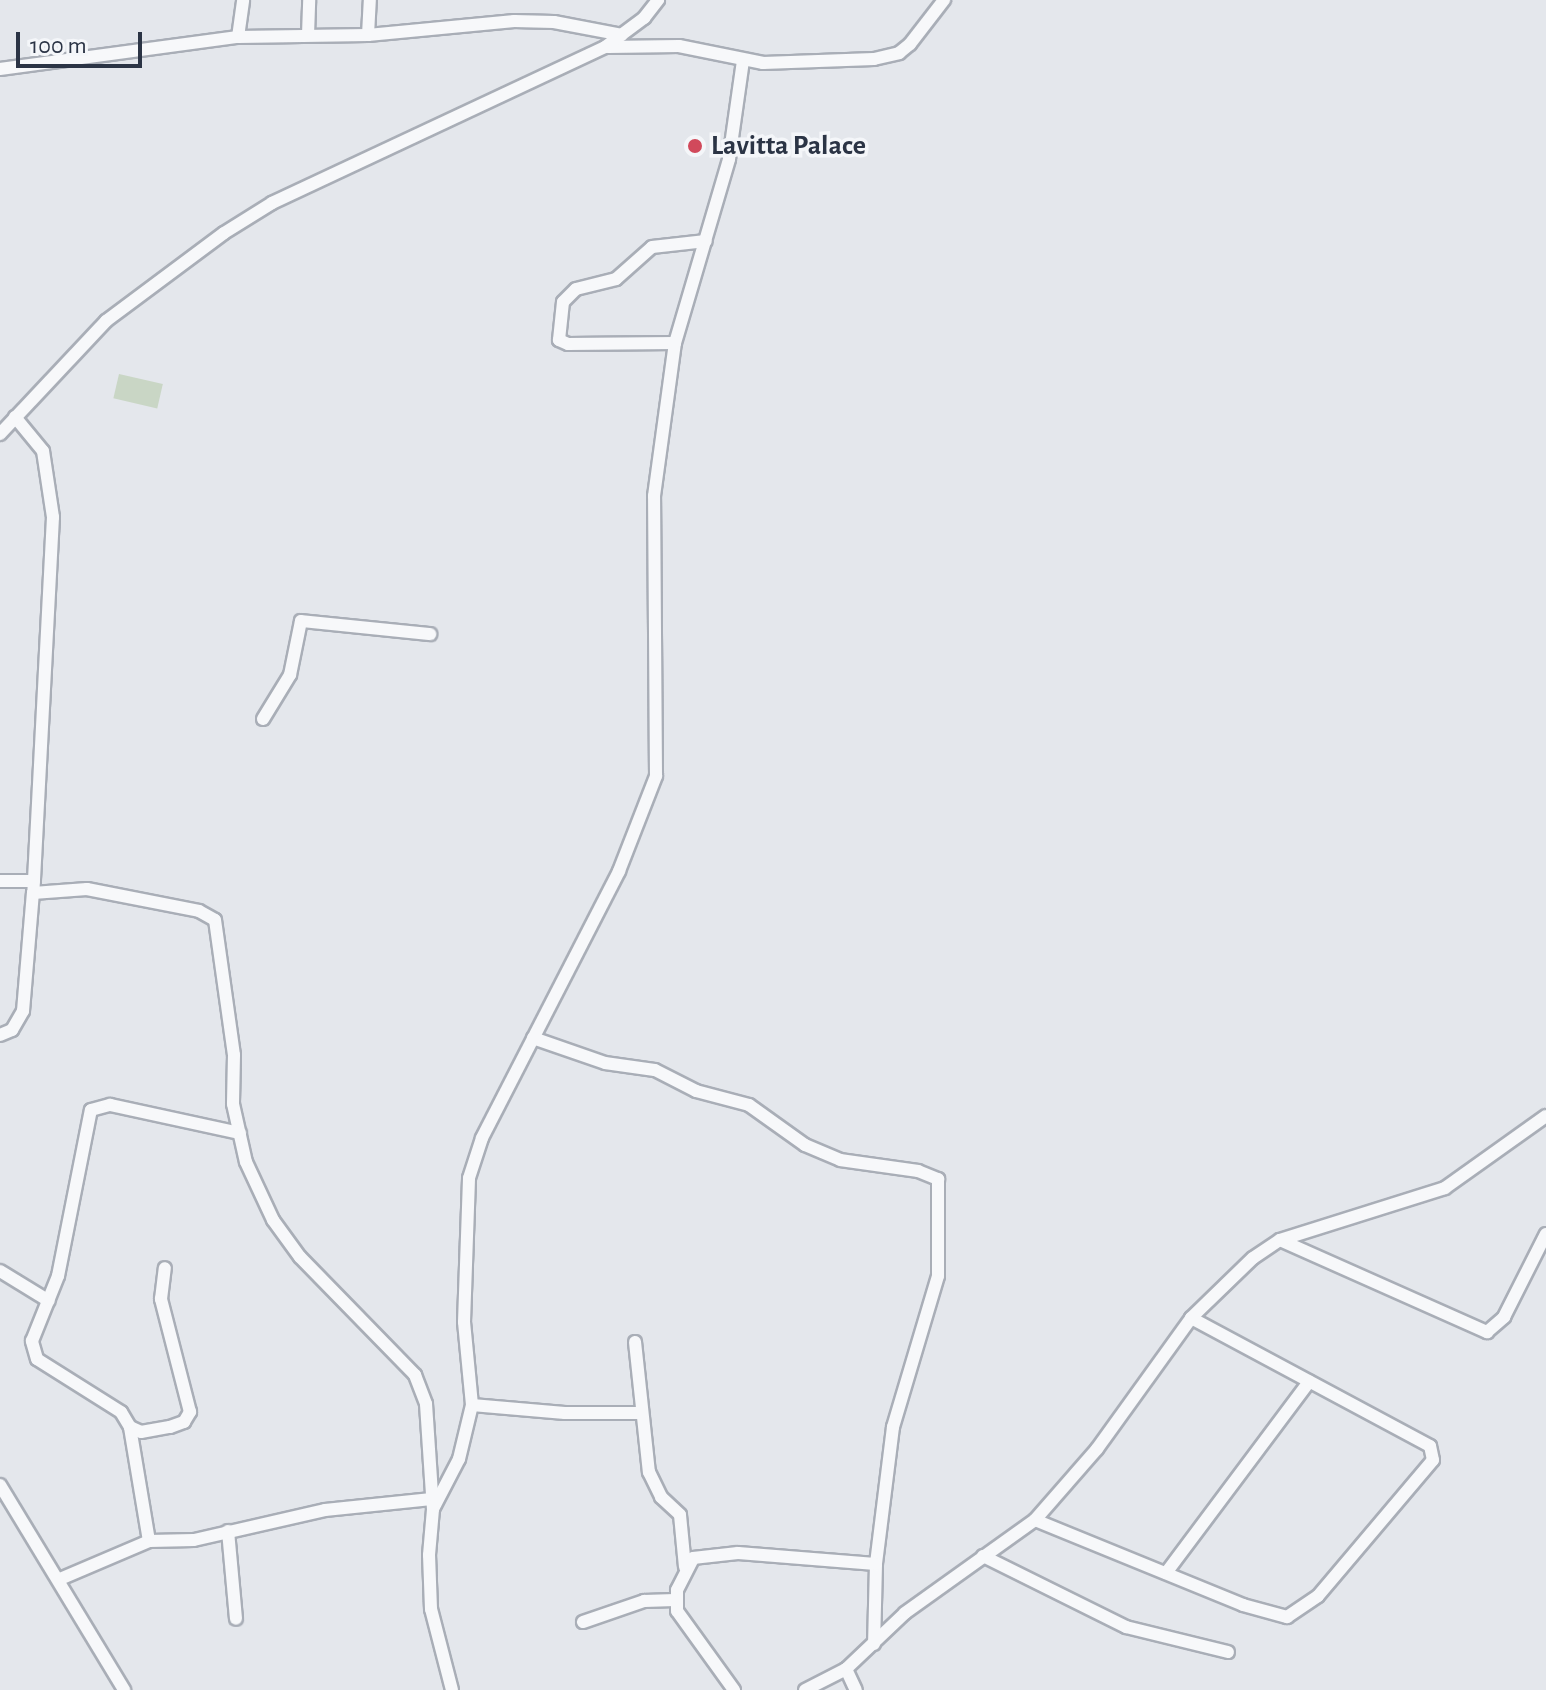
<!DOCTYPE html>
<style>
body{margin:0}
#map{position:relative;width:1546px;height:1690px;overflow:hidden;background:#e4e7ec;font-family:"Alegreya Sans",sans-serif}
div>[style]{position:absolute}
.green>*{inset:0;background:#c9d6c5;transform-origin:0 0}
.roads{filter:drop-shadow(2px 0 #a9aeb7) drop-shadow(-2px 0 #a9aeb7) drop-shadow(0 2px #a9aeb7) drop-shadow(0 -2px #a9aeb7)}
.minor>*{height:12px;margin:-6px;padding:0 6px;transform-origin:6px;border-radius:6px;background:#f7f8fa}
.dots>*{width:22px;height:22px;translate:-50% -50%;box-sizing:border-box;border:4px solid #f4f6f9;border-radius:50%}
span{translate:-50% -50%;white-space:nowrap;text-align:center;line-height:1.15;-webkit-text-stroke:7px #f4f6f9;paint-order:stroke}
.poi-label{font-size:28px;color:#2b3445;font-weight:700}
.left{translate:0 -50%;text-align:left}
.scale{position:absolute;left:16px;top:32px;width:126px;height:36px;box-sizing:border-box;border:4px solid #2b3445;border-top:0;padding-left:10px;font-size:24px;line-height:28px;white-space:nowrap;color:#2b3445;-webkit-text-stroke:6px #f4f6f9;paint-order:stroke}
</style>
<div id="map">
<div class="green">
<i style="left:119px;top:374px;width:45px;height:25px;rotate:13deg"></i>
</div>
<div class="roads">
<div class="minor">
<i style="left:308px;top:35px;width:35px;rotate:-88deg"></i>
<i style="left:368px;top:35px;width:35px;rotate:-87deg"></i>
<i style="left:238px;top:37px;width:37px;rotate:-82deg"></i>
<i style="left:608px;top:47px;width:71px;rotate:-0.8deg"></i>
<i style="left:679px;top:46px;width:86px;rotate:11.4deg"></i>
<i style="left:763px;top:63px;width:111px;rotate:-2.1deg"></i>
<i style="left:874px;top:59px;width:26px;rotate:-13deg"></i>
<i style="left:899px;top:53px;width:14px;rotate:-39deg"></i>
<i style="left:910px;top:44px;width:56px;rotate:-52.3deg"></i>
<i style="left:0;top:69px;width:240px;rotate:-7.7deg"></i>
<i style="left:238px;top:37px;width:130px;rotate:-0.9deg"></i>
<i style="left:368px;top:35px;width:147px;rotate:-5.5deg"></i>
<i style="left:514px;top:21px;width:40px;rotate:1.4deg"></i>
<i style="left:554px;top:22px;width:69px;rotate:10.8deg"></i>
<i style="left:675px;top:343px;width:107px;rotate:179.5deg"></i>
<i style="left:568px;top:344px;width:10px;rotate:-156deg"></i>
<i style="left:559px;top:340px;width:38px;rotate:-84deg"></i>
<i style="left:563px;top:302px;width:18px;rotate:-45deg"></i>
<i style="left:576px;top:289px;width:41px;rotate:-14deg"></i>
<i style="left:616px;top:279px;width:48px;rotate:-41.6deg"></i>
<i style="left:652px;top:247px;width:54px;rotate:-6.3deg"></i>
<i style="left:15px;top:417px;width:44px;rotate:50.5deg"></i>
<i style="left:43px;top:451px;width:67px;rotate:81.4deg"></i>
<i style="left:53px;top:517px;width:377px;rotate:93deg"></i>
<i style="left:0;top:434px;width:155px;rotate:-46.8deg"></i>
<i style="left:106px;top:321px;width:147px;rotate:-36.7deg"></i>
<i style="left:224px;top:233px;width:57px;rotate:-32deg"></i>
<i style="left:272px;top:203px;width:368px;rotate:-25.1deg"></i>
<i style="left:605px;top:47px;width:49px;rotate:-36.6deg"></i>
<i style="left:644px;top:18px;width:23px;rotate:-52deg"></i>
<i style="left:263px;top:719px;width:52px;rotate:-58.5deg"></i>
<i style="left:290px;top:675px;width:55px;rotate:-78.5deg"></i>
<i style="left:301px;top:621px;width:130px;rotate:5.8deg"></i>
<i style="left:0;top:881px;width:34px"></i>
<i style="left:0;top:1035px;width:13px;rotate:-23deg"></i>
<i style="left:12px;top:1030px;width:22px;rotate:-60deg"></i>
<i style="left:23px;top:1011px;width:118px;rotate:-85.2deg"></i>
<i style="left:33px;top:893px;width:54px;rotate:-4.2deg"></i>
<i style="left:87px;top:889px;width:114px;rotate:11.1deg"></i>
<i style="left:199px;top:911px;width:18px;rotate:29deg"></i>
<i style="left:215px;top:920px;width:136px;rotate:82deg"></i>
<i style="left:234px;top:1055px;width:49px;rotate:91.2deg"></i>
<i style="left:233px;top:1104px;width:59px;rotate:77.4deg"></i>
<i style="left:246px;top:1162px;width:64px;rotate:65deg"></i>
<i style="left:273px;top:1220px;width:46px;rotate:53.9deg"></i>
<i style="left:300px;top:1257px;width:165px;rotate:45.7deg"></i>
<i style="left:415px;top:1375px;width:31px;rotate:69deg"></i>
<i style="left:426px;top:1404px;width:105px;rotate:86.2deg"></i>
<i style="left:533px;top:1038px;width:76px;rotate:19.1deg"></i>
<i style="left:605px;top:1063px;width:50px;rotate:8deg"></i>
<i style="left:655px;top:1070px;width:46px;rotate:27.1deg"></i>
<i style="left:696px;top:1091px;width:55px;rotate:14.8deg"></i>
<i style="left:749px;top:1105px;width:69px;rotate:35.5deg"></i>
<i style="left:805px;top:1145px;width:38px;rotate:23deg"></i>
<i style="left:840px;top:1160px;width:79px;rotate:8deg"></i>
<i style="left:918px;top:1171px;width:22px;rotate:22deg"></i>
<i style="left:938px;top:1179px;width:97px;rotate:90deg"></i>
<i style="left:938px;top:1276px;width:158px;rotate:106.6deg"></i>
<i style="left:893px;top:1427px;width:138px;rotate:97.1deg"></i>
<i style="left:876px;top:1564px;width:80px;rotate:91.4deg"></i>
<i style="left:1280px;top:1240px;width:227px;rotate:24deg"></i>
<i style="left:1487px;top:1332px;width:23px;rotate:-41deg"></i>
<i style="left:1504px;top:1317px;width:93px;rotate:-63.2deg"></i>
<i style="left:0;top:1271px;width:57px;rotate:31.5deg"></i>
<i style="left:635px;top:1342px;width:131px;rotate:83.9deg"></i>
<i style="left:649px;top:1472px;width:28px;rotate:64deg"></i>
<i style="left:661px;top:1497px;width:26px;rotate:43deg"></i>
<i style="left:680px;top:1515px;width:52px;rotate:84.5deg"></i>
<i style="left:472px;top:1405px;width:93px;rotate:4.9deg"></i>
<i style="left:565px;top:1413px;width:75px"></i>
<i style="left:130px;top:1427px;width:12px;rotate:24deg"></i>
<i style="left:141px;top:1432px;width:29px;rotate:-10deg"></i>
<i style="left:170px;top:1427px;width:15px;rotate:-20deg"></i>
<i style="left:184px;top:1422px;width:12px;rotate:-59deg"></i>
<i style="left:190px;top:1412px;width:117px;rotate:-104.4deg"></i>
<i style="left:161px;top:1299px;width:31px;rotate:-83deg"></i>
<i style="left:0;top:1485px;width:240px;rotate:58.8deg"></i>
<i style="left:1035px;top:1520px;width:225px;rotate:22.2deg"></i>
<i style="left:1243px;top:1605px;width:46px;rotate:15.3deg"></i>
<i style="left:1287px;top:1617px;width:37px;rotate:-34deg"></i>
<i style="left:1318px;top:1596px;width:178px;rotate:-49.8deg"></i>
<i style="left:1433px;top:1460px;width:14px;rotate:-102deg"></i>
<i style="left:1430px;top:1446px;width:271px;rotate:-151.8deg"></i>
<i style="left:228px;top:1531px;width:88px;rotate:84.8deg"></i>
<i style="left:149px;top:1541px;width:116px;rotate:-99.5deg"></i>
<i style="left:130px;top:1427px;width:17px;rotate:-121deg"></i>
<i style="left:121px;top:1412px;width:99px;rotate:-147.8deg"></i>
<i style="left:37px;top:1359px;width:19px;rotate:-106deg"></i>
<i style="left:32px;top:1341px;width:70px;rotate:-68.2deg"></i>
<i style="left:58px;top:1276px;width:169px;rotate:-78.8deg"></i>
<i style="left:91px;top:1110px;width:20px;rotate:-15deg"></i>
<i style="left:110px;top:1105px;width:133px;rotate:12.2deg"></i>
<i style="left:983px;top:1556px;width:160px;rotate:26.4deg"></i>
<i style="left:1126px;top:1627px;width:105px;rotate:13.8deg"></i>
<i style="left:1166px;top:1573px;width:239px;rotate:-53.2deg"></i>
<i style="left:60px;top:1579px;width:97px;rotate:-23.1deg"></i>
<i style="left:149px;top:1541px;width:45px;rotate:-1.3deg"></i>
<i style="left:194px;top:1540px;width:134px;rotate:-12.9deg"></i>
<i style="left:325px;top:1510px;width:107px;rotate:-5.9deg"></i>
<i style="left:583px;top:1622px;width:65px;rotate:-19deg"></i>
<i style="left:644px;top:1601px;width:31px;rotate:-2deg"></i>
<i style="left:846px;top:1669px;width:81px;rotate:-43.5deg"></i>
<i style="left:905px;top:1613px;width:160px;rotate:-35.6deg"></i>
<i style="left:1035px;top:1520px;width:94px;rotate:-48.9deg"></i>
<i style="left:1097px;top:1449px;width:161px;rotate:-54.3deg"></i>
<i style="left:1191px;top:1318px;width:86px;rotate:-44.1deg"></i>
<i style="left:1253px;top:1258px;width:32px;rotate:-34deg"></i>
<i style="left:1280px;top:1240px;width:173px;rotate:-17.5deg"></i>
<i style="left:1445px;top:1188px;width:124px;rotate:-35.5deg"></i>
<i style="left:452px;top:1690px;width:84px;rotate:-104.5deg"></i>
<i style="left:431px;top:1609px;width:54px;rotate:-92.1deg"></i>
<i style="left:429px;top:1555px;width:46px;rotate:-85deg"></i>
<i style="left:433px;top:1509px;width:56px;rotate:-62.5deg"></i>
<i style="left:459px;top:1459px;width:56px;rotate:-76.5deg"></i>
<i style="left:472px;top:1405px;width:83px;rotate:-95.5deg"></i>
<i style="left:464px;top:1322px;width:144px;rotate:-88deg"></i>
<i style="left:469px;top:1178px;width:42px;rotate:-72deg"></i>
<i style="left:482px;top:1138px;width:300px;rotate:-62.8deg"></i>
<i style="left:619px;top:871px;width:102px;rotate:-68.7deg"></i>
<i style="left:656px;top:776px;width:280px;rotate:-90.4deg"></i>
<i style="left:654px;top:496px;width:154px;rotate:-82.2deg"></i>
<i style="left:675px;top:343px;width:192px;rotate:-73.6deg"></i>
<i style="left:729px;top:159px;width:99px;rotate:-81.9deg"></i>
<i style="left:734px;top:1690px;width:97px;rotate:-125.8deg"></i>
<i style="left:677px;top:1611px;width:21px;rotate:-90deg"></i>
<i style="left:677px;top:1590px;width:36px;rotate:-63deg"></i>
<i style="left:693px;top:1558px;width:45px;rotate:-6.3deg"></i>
<i style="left:738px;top:1553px;width:138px;rotate:4.6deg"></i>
<i style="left:805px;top:1690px;width:46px;rotate:-27.1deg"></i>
<i style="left:846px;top:1669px;width:23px;rotate:65deg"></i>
</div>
</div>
<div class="dots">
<i style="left:695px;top:146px;background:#d1495b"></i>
</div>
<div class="poi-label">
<span class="left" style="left:711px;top:146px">Lavitta Palace</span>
</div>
<div class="scale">100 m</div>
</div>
